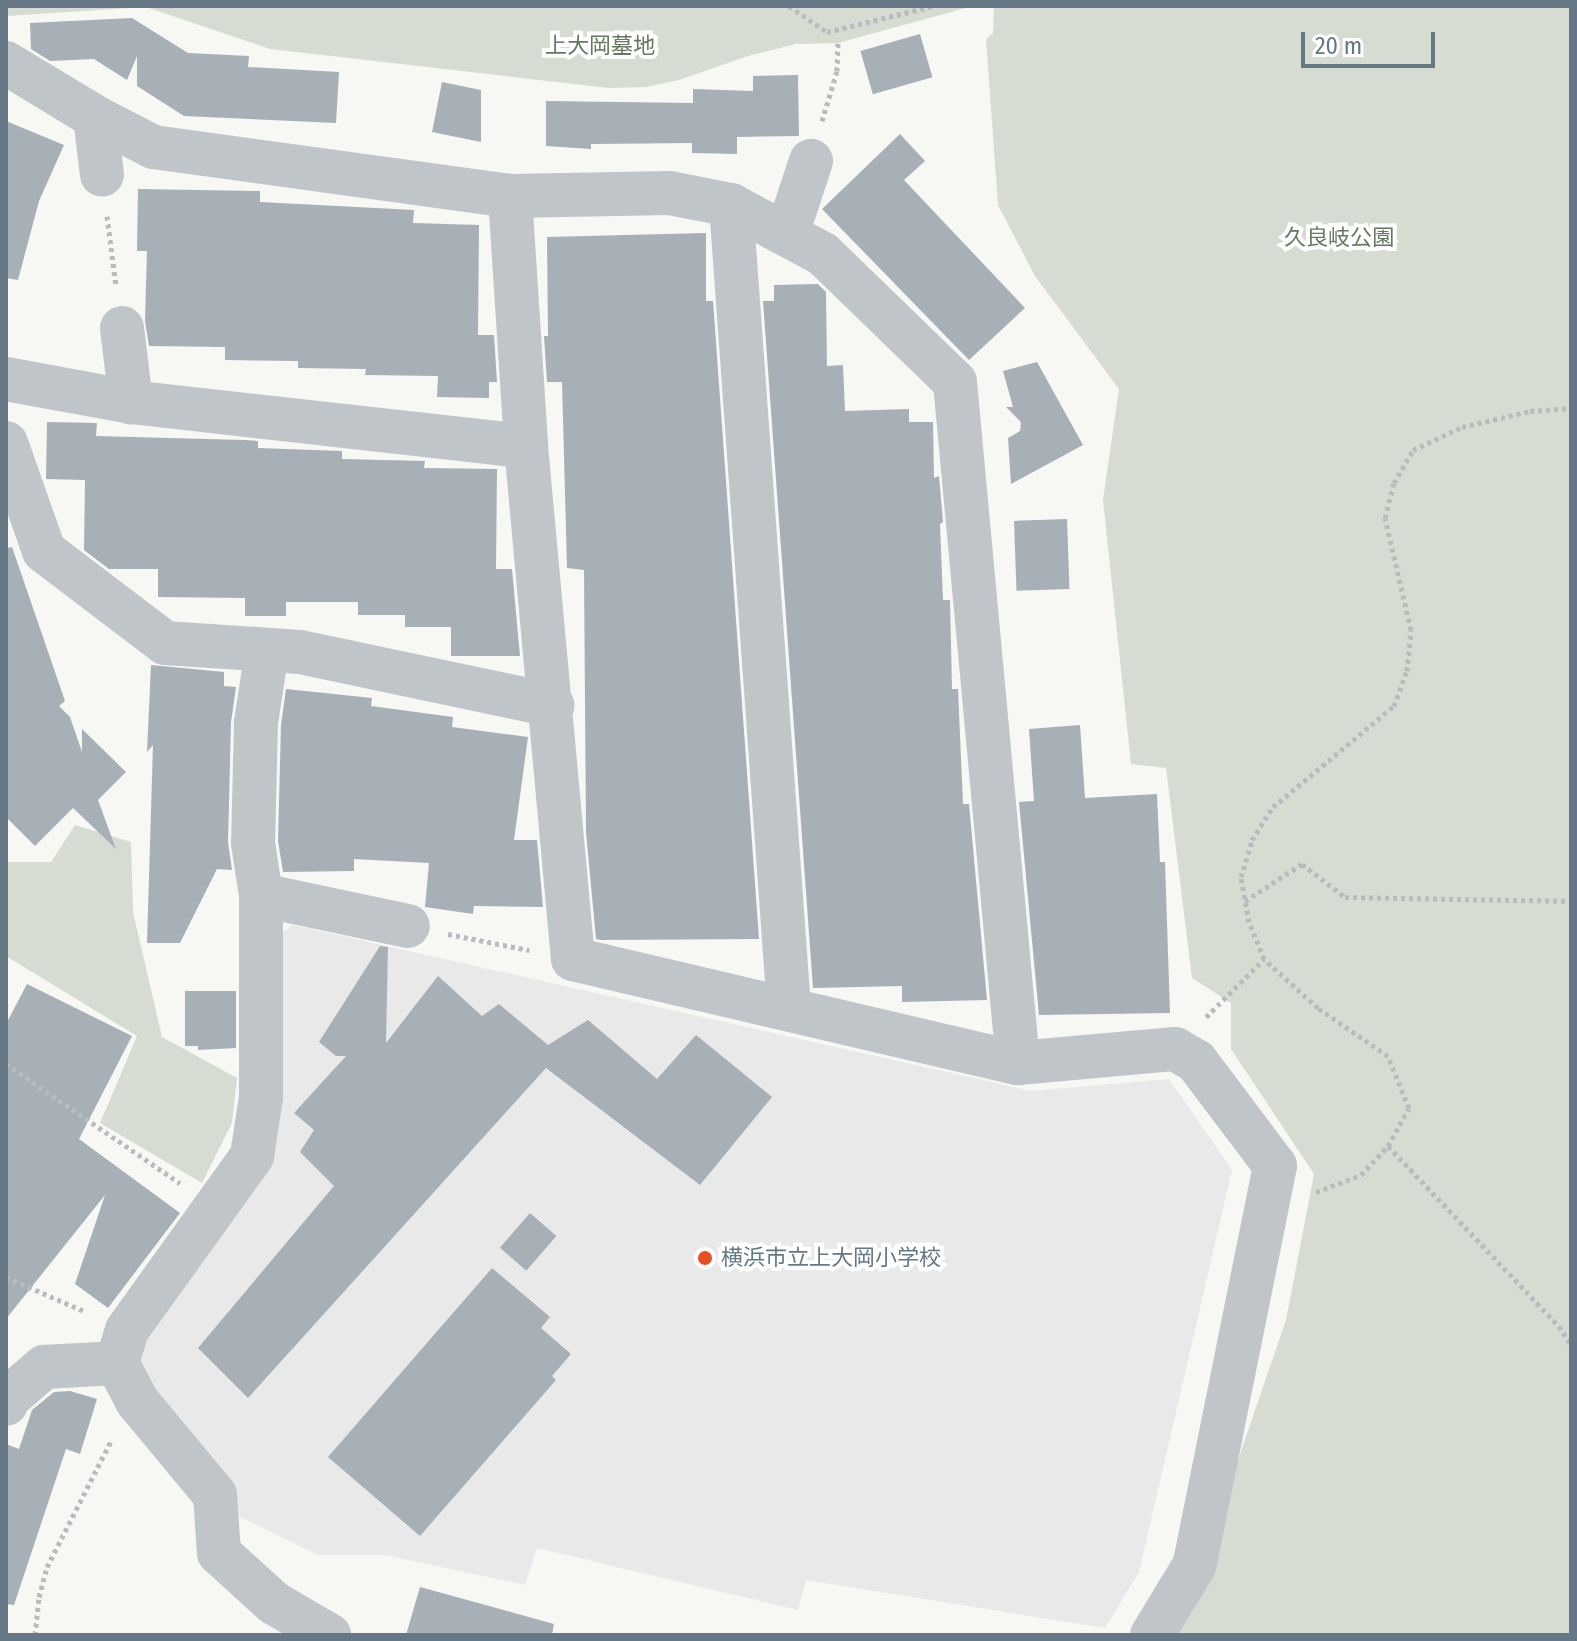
<!DOCTYPE html>
<meta charset="utf-8">
<style>
body{margin:0}
#map{position:relative;width:1577px;height:1641px;overflow:hidden;background:#f7f7f4;font-family:"Fira Sans Condensed","Noto Sans JP",sans-serif}
div>[style]{position:absolute}
.built>*{inset:0;background:#e8e9e8}
.green>*{inset:0;background:#d7dcd3}
.building>*{inset:0;background:#a7b0b6;transform-origin:0 0}
.path>*{height:5px;margin-top:-2.5px;transform-origin:0;background:repeating-linear-gradient(90deg,#b8bcbf 0 4px,transparent 0 8px)}
.minor>*{height:44px;margin:-22px;padding:0 22px;transform-origin:22px;border-radius:22px;background:#c0c5c9}
.dots>*{width:22px;height:22px;translate:-50% -50%;box-sizing:border-box;border:4px solid #fff;border-radius:50%}
span{translate:-50% -50%;white-space:nowrap;text-align:center;line-height:1.15;-webkit-text-stroke:8px #fff;paint-order:stroke}
.park-label{font-size:22px;color:#667861}
.poi-label{font-size:22px;color:#667886}
.left{translate:0 -50%;text-align:left}
.frame{position:absolute;inset:0;border:8px solid #667886;pointer-events:none}
.scale{position:absolute;left:1301px;top:32px;width:134px;height:36px;box-sizing:border-box;border:4px solid #667886;border-top:0;padding-left:10px;font-size:24px;line-height:28px;white-space:nowrap;color:#667886;-webkit-text-stroke:6px #fff;paint-order:stroke}
</style>
<div id="map">
<div class="built">
<i style="clip-path:polygon(293px 925px,1031px 1091px,1169px 1079px,1232px 1170px,1139px 1572px,1105px 1628px,806px 1580px,798px 1610px,537px 1548px,525px 1585px,385px 1555px,318px 1555px,230px 1512px,135px 1370px,135px 1346px,272px 1153px,272px 939px)"></i>
</div>
<div class="green">
<i style="clip-path:polygon(6px 6px,973px 6px,838px 43px,796px 44px,748px 56px,679px 80px,646px 87px,609px 88px,270px 49px,146px 7px,6px 16px)"></i>
<i style="clip-path:polygon(994px 6px,1571px 6px,1571px 1635px,1161px 1635px,1227px 1492px,1286px 1320px,1314px 1174px,1231px 1049px,1231px 1003px,1192px 978px,1166px 768px,1131px 764px,1103px 500px,1119px 389px,1035px 276px,998px 205px,986px 39px,993px 33px)"></i>
<i style="clip-path:polygon(75px 825px,131px 842px,133px 912px,162px 1037px,237px 1078px,232px 1123px,202px 1183px,100px 1123px,137px 1036px,6px 956px,6px 862px,51px 862px)"></i>
</div>
<div class="building">
<i style="clip-path:polygon(132px 18px,188px 53px,249px 56px,248px 67px,339px 72px,336px 123px,184px 116px,137px 86px,137px 56px,127px 80px,94px 59px,50px 61px,31px 49px,30px 23px)"></i>
<i style="left:920px;top:34px;width:45px;height:62px;rotate:74deg"></i>
<i style="clip-path:polygon(798px 75px,799px 136px,737px 137px,737px 154px,692px 153px,692px 143px,591px 144px,591px 149px,546px 146px,546px 101px,693px 103px,693px 89px,753px 91px,753px 76px)"></i>
<i style="clip-path:polygon(442px 82px,481px 90px,481px 142px,432px 132px)"></i>
<i style="clip-path:polygon(6px 121px,64px 145px,39px 201px,18px 280px,6px 278px)"></i>
<i style="clip-path:polygon(900px 134px,925px 161px,904px 180px,1025px 308px,969px 360px,822px 209px)"></i>
<i style="clip-path:polygon(138px 189px,260px 191px,260px 202px,414px 210px,413px 223px,479px 225px,478px 335px,494px 335px,497px 382px,489px 382px,489px 398px,437px 397px,438px 376px,365px 375px,366px 369px,298px 368px,298px 361px,225px 360px,225px 347px,149px 346px,145px 321px,147px 251px,137px 251px)"></i>
<i style="clip-path:polygon(706px 233px,706px 301px,713px 301px,759px 939px,601px 940px,596px 939px,586px 832px,584px 570px,567px 568px,562px 382px,547px 382px,544px 336px,548px 336px,547px 237px)"></i>
<i style="clip-path:polygon(818px 284px,826px 292px,827px 366px,843px 365px,845px 411px,909px 409px,909px 422px,933px 422px,934px 478px,939px 476px,943px 522px,940px 524px,943px 600px,950px 600px,952px 689px,958px 689px,963px 804px,969px 804px,987px 1000px,902px 1002px,902px 986px,813px 988px,763px 301px,774px 301px,774px 285px)"></i>
<i style="clip-path:polygon(1037px 362px,1083px 445px,1011px 484px,1008px 438px,1020px 431px,1021px 422px,1006px 407px,1013px 407px,1003px 371px)"></i>
<i style="clip-path:polygon(47px 422px,97px 423px,96px 436px,244px 440px,258px 441px,258px 448px,342px 451px,342px 459px,425px 461px,424px 468px,497px 469px,496px 569px,512px 569px,520px 656px,451px 656px,451px 627px,405px 627px,405px 615px,358px 615px,358px 602px,286px 602px,286px 616px,245px 616px,245px 598px,158px 597px,158px 569px,109px 569px,84px 550px,85px 480px,46px 479px)"></i>
<i style="left:1067px;top:519px;width:70px;height:53px;rotate:88deg"></i>
<i style="clip-path:polygon(12px 547px,65px 701px,59px 706px,70px 717px,82px 752px,82px 729px,126px 772px,98px 800px,116px 849px,73px 808px,35px 846px,6px 817px,6px 548px)"></i>
<i style="clip-path:polygon(151px 665px,224px 672px,224px 686px,236px 687px,231px 722px,228px 842px,232px 870px,217px 869px,180px 943px,147px 943px,153px 745px,147px 752px)"></i>
<i style="clip-path:polygon(286px 689px,372px 698px,371px 706px,453px 717px,452px 727px,528px 737px,514px 840px,537px 840px,543px 907px,474px 906px,473px 914px,425px 907px,429px 863px,354px 859px,354px 871px,283px 872px,278px 841px,281px 725px)"></i>
<i style="clip-path:polygon(1080px 725px,1085px 798px,1157px 794px,1160px 862px,1165px 862px,1170px 1013px,1039px 1015px,1019px 802px,1034px 801px,1029px 729px)"></i>
<i style="clip-path:polygon(380px 946px,388px 947px,386px 1043px,438px 976px,482px 1016px,499px 1004px,548px 1045px,588px 1020px,657px 1079px,696px 1035px,772px 1097px,700px 1185px,546px 1068px,248px 1398px,198px 1348px,334px 1186px,300px 1152px,314px 1130px,294px 1113px,346px 1056px,336px 1056px,319px 1042px)"></i>
<i style="clip-path:polygon(27px 984px,132px 1036px,79px 1139px,180px 1213px,108px 1308px,75px 1284px,105px 1195px,6px 1319px,6px 1024px)"></i>
<i style="clip-path:polygon(185px 991px,236px 991px,236px 1048px,198px 1050px,198px 1046px,185px 1046px)"></i>
<i style="left:530px;top:1213px;width:35px;height:46px;rotate:41deg"></i>
<i style="clip-path:polygon(492px 1268px,550px 1317px,541px 1328px,571px 1354px,552px 1376px,556px 1380px,420px 1536px,328px 1457px)"></i>
<i style="clip-path:polygon(70px 1391px,97px 1399px,80px 1454px,66px 1449px,14px 1605px,6px 1604px,6px 1444px,19px 1449px,32px 1410px,54px 1392px)"></i>
<i style="clip-path:polygon(420px 1587px,554px 1624px,552px 1635px,406px 1635px)"></i>
</div>
<div class="path">
<i style="left:789px;top:6px;width:46px;rotate:34.4deg"></i>
<i style="left:827px;top:32px;width:109px;rotate:-13.8deg"></i>
<i style="left:822px;top:121px;width:52px;rotate:-73.3deg"></i>
<i style="left:837px;top:71px;width:28px;rotate:-88deg"></i>
<i style="left:107px;top:216px;width:71px;rotate:82.7deg"></i>
<i style="left:1245px;top:901px;width:68px;rotate:-33deg"></i>
<i style="left:1302px;top:864px;width:54px;rotate:37.5deg"></i>
<i style="left:1345px;top:897px;width:226px;rotate:1deg"></i>
<i style="left:448px;top:934px;width:83px;rotate:11.2deg"></i>
<i style="left:1206px;top:1017px;width:82px;rotate:-45deg"></i>
<i style="left:6px;top:1064px;width:211px;rotate:34.4deg"></i>
<i style="left:1388px;top:1146px;width:248px;rotate:46.5deg"></i>
<i style="left:1559px;top:1326px;width:22px;rotate:58deg"></i>
<i style="left:1316px;top:1192px;width:48px;rotate:-20.7deg"></i>
<i style="left:1361px;top:1175px;width:40px;rotate:-47deg"></i>
<i style="left:1388px;top:1146px;width:43px;rotate:-61.1deg"></i>
<i style="left:1409px;top:1108px;width:56px;rotate:-112deg"></i>
<i style="left:1388px;top:1056px;width:85px;rotate:-145.6deg"></i>
<i style="left:1318px;top:1008px;width:73px;rotate:-137.8deg"></i>
<i style="left:1264px;top:959px;width:40px;rotate:-112deg"></i>
<i style="left:1249px;top:922px;width:46px;rotate:-100.1deg"></i>
<i style="left:1241px;top:877px;width:39px;rotate:-73deg"></i>
<i style="left:1252px;top:840px;width:39px;rotate:-58deg"></i>
<i style="left:1273px;top:807px;width:158px;rotate:-39.9deg"></i>
<i style="left:1394px;top:706px;width:37px;rotate:-70deg"></i>
<i style="left:1407px;top:671px;width:41px;rotate:-84.4deg"></i>
<i style="left:1411px;top:630px;width:115px;rotate:-103.1deg"></i>
<i style="left:1385px;top:518px;width:36px;rotate:-76deg"></i>
<i style="left:1394px;top:483px;width:38px;rotate:-60deg"></i>
<i style="left:1413px;top:450px;width:54px;rotate:-25.1deg"></i>
<i style="left:1462px;top:427px;width:70px;rotate:-13.2deg"></i>
<i style="left:1530px;top:411px;width:41px;rotate:-4.2deg"></i>
<i style="left:6px;top:1277px;width:87px;rotate:23.6deg"></i>
<i style="left:35px;top:1635px;width:38px;rotate:-84deg"></i>
<i style="left:39px;top:1597px;width:31px;rotate:-75deg"></i>
<i style="left:47px;top:1567px;width:141px;rotate:-63.1deg"></i>
</div>
<div class="minor">
<i style="left:6px;top:63px;width:104px;rotate:31.2deg"></i>
<i style="left:95px;top:117px;width:65px;rotate:27.3deg"></i>
<i style="left:153px;top:147px;width:360px;rotate:7.8deg"></i>
<i style="left:95px;top:117px;width:58px;rotate:83.1deg"></i>
<i style="left:731px;top:205px;width:806px;rotate:85.87deg"></i>
<i style="left:787px;top:234px;width:77px;rotate:-71.8deg"></i>
<i style="left:122px;top:328px;width:75px;rotate:83.1deg"></i>
<i style="left:6px;top:379px;width:127px;rotate:10.4deg"></i>
<i style="left:131px;top:402px;width:397px;rotate:6.4deg"></i>
<i style="left:6px;top:443px;width:114px;rotate:70.6deg"></i>
<i style="left:44px;top:551px;width:152px;rotate:37.2deg"></i>
<i style="left:165px;top:643px;width:135px;rotate:3.8deg"></i>
<i style="left:300px;top:652px;width:258px;rotate:11.9deg"></i>
<i style="left:267px;top:650px;width:74px;rotate:98.6deg"></i>
<i style="left:256px;top:723px;width:120px;rotate:91.4deg"></i>
<i style="left:253px;top:843px;width:53px;rotate:81.3deg"></i>
<i style="left:261px;top:895px;width:202px;rotate:90deg"></i>
<i style="left:261px;top:1097px;width:60px;rotate:98.7deg"></i>
<i style="left:252px;top:1156px;width:214px;rotate:125.7deg"></i>
<i style="left:127px;top:1330px;width:34px;rotate:107deg"></i>
<i style="left:117px;top:1363px;width:43px;rotate:62.2deg"></i>
<i style="left:137px;top:1401px;width:122px;rotate:50.3deg"></i>
<i style="left:215px;top:1495px;width:58px;rotate:86.1deg"></i>
<i style="left:219px;top:1553px;width:74px;rotate:42.3deg"></i>
<i style="left:274px;top:1603px;width:64px;rotate:30.2deg"></i>
<i style="left:261px;top:895px;width:150px;rotate:11.9deg"></i>
<i style="left:1018px;top:1063px;width:684px;rotate:-95.29deg"></i>
<i style="left:955px;top:382px;width:184px;rotate:-135.9deg"></i>
<i style="left:823px;top:254px;width:104px;rotate:-152deg"></i>
<i style="left:731px;top:205px;width:62px;rotate:-168.9deg"></i>
<i style="left:670px;top:193px;width:160px;rotate:178.9deg"></i>
<i style="left:510px;top:196px;width:251px;rotate:86.3deg"></i>
<i style="left:526px;top:446px;width:515px;rotate:84.77deg"></i>
<i style="left:573px;top:959px;width:457px;rotate:13.2deg"></i>
<i style="left:1018px;top:1063px;width:158px;rotate:-5.1deg"></i>
<i style="left:1175px;top:1049px;width:24px;rotate:30deg"></i>
<i style="left:1196px;top:1061px;width:131px;rotate:53deg"></i>
<i style="left:1275px;top:1166px;width:408px;rotate:101.4deg"></i>
<i style="left:1194px;top:1566px;width:81px;rotate:121.3deg"></i>
<i style="left:6px;top:1404px;width:6px;rotate:-72deg"></i>
<i style="left:8px;top:1398px;width:48px;rotate:-40.7deg"></i>
<i style="left:44px;top:1367px;width:73px;rotate:-3.1deg"></i>
</div>
<div class="dots">
<i style="left:705px;top:1258px;background:#e84f24"></i>
</div>
<div class="park-label">
<span style="left:600px;top:46px">上大岡墓地</span>
<span style="left:1339px;top:238px">久良岐公園</span>
</div>
<div class="poi-label">
<span class="left" style="left:721px;top:1258px">横浜市立上大岡小学校</span>
</div>
<div class="frame"></div>
<div class="scale">20 m</div>
</div>
